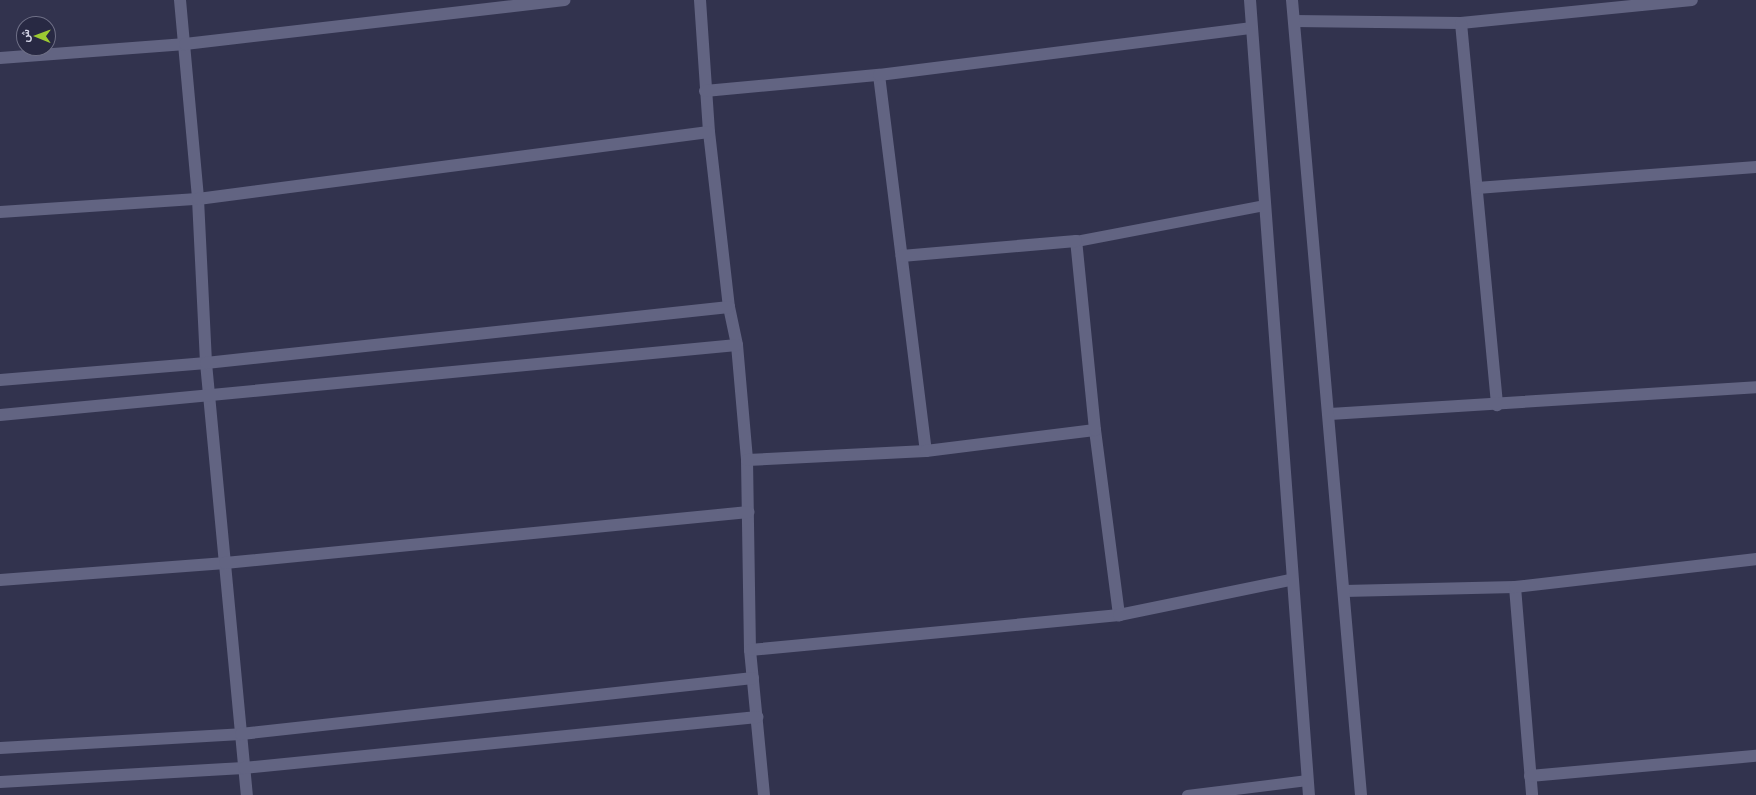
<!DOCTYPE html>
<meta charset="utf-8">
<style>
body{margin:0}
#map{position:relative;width:1756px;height:795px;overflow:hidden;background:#32334e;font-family:"PT Sans Narrow",Vazirmatn,sans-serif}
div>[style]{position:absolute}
.service>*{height:11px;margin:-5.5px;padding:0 5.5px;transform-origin:5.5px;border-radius:5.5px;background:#626482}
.minor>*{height:12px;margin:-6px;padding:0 6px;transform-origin:6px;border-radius:6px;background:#626482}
.tertiary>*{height:12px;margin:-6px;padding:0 6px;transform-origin:6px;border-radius:6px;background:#626482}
span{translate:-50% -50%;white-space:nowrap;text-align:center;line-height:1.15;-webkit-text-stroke:3px #282943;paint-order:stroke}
.north{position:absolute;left:16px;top:16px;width:40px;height:40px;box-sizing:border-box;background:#282943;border:1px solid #6e6f86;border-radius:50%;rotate:271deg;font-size:11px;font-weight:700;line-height:16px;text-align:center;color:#d7d8ea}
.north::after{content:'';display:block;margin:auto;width:14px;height:18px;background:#9cca32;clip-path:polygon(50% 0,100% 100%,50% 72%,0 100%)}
</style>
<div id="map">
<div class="service">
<i style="left:1076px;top:241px;width:191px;rotate:-10.8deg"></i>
<i style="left:1187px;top:795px;width:121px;rotate:-7.1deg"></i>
</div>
<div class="minor">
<i style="left:180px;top:0;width:200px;rotate:84.8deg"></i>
<i style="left:198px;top:199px;width:164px;rotate:87.2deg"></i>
<i style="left:206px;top:363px;width:434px;rotate:84.6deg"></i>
<i style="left:700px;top:0;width:132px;rotate:86.1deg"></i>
<i style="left:709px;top:132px;width:176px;rotate:83.5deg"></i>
<i style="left:729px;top:307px;width:39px;rotate:78deg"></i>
<i style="left:737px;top:345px;width:115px;rotate:85deg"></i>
<i style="left:747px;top:460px;width:190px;rotate:89.1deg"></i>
<i style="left:750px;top:650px;width:146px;rotate:84.5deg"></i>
<i style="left:1294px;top:21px;width:167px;rotate:0.7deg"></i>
<i style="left:1461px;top:23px;width:232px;rotate:-5.7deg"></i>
<i style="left:1461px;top:23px;width:384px;rotate:84.6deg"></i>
<i style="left:0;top:58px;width:186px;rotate:-4.3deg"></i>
<i style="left:185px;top:44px;width:382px;rotate:-6.6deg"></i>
<i style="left:879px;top:75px;width:379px;rotate:82.9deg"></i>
<i style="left:705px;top:91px;width:175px;rotate:-5.3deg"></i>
<i style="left:879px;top:75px;width:374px;rotate:-7.2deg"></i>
<i style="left:1477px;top:188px;width:280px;rotate:-4.3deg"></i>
<i style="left:0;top:212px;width:198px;rotate:-3.8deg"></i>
<i style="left:198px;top:199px;width:515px;rotate:-7.47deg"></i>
<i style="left:0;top:380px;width:207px;rotate:-4.7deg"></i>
<i style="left:206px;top:363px;width:526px;rotate:-6.11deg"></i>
<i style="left:1330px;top:414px;width:427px;rotate:-3.6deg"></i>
<i style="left:0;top:415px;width:740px;rotate:-5.43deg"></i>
<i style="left:1095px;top:430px;width:187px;rotate:82.6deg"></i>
<i style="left:747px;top:460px;width:179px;rotate:-2.9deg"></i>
<i style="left:926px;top:451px;width:170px;rotate:-7.1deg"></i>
<i style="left:1095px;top:430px;width:190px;rotate:-95.7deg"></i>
<i style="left:1076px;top:241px;width:175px;rotate:175.1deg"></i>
<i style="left:0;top:580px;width:226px;rotate:-4.3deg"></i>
<i style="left:225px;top:563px;width:526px;rotate:-5.56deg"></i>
<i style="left:1515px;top:587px;width:209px;rotate:85.3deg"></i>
<i style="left:1344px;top:591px;width:171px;rotate:-1.3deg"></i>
<i style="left:1515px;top:587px;width:243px;rotate:-6.6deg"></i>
<i style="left:750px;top:650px;width:371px;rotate:-5.4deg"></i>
<i style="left:1119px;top:615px;width:175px;rotate:-11.6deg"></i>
<i style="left:0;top:748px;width:241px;rotate:-3.3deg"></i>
<i style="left:241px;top:734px;width:515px;rotate:-6.24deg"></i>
<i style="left:1530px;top:776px;width:227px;rotate:-5.1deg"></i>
<i style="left:0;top:782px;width:244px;rotate:-3.3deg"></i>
<i style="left:244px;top:768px;width:516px;rotate:-5.68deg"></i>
</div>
<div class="tertiary">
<i style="left:1250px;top:0;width:797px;rotate:85.76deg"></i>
<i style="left:1292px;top:0;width:798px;rotate:85.04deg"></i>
</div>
<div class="north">ش</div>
</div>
